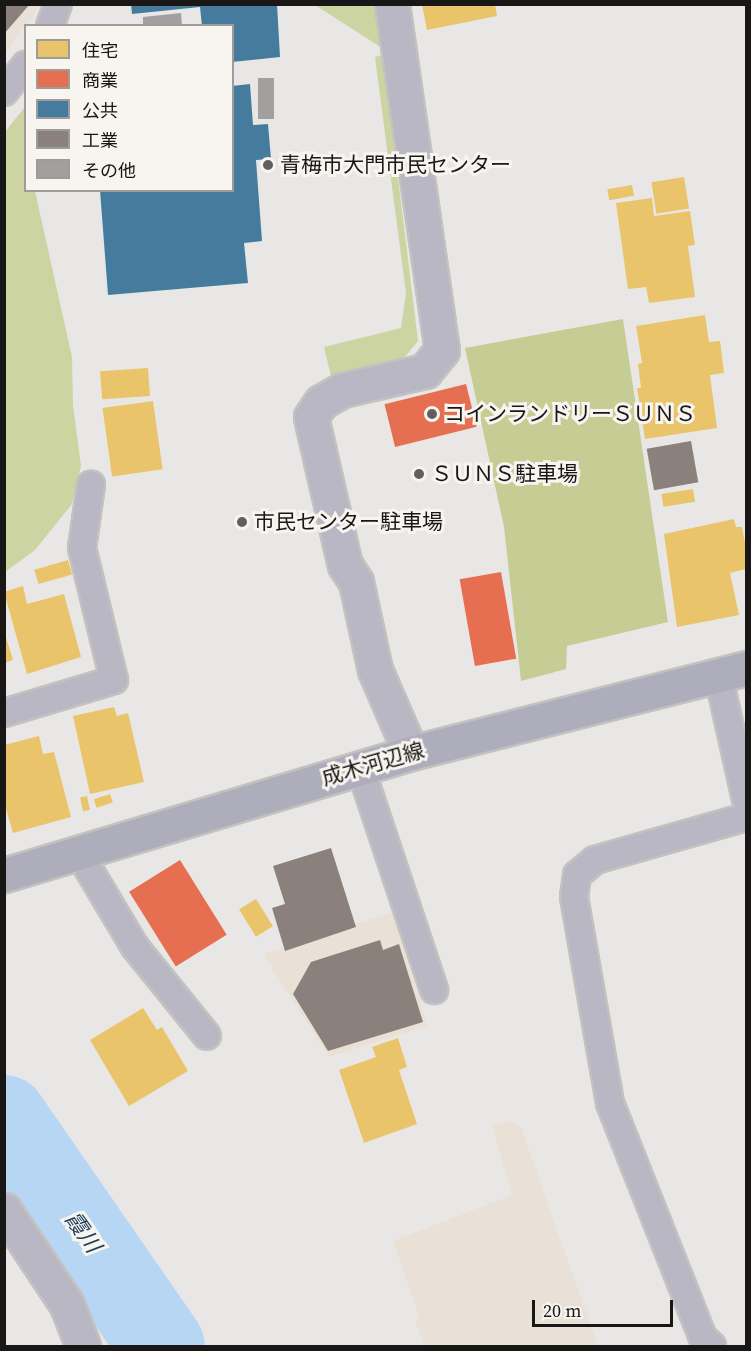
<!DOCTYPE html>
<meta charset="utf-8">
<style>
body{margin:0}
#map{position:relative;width:751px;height:1351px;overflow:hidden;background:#e9e7e5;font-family:"Source Serif 4","Noto Sans JP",serif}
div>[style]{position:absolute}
.industrial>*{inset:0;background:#eae1d6}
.green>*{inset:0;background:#ccd4a1}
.forest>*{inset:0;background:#c5cd94}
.homes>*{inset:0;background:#e9c46a;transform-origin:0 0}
.shops>*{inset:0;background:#e76f51;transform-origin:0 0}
.public>*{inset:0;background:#457b9d}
.industry>*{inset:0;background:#8a817c;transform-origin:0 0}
.river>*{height:86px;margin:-43px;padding:0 43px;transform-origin:43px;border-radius:43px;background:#b6d6f3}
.building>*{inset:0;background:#a1a09f;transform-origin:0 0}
.roads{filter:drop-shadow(2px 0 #c3c2c0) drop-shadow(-2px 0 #c3c2c0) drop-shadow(0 2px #c3c2c0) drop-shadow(0 -2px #c3c2c0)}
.lane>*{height:26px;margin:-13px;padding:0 13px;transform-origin:13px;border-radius:13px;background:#b8b7c3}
.street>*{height:33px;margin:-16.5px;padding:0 16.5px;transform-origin:16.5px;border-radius:16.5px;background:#b8b7c3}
.secondary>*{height:33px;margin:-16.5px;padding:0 16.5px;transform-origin:16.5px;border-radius:16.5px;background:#aeadbb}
.dots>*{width:16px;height:16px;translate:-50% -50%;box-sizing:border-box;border:3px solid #f8f4f0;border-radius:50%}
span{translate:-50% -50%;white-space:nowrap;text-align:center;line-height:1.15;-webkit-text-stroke:6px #f8f4f0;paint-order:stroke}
.poi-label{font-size:21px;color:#181715}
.left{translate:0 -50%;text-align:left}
.street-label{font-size:21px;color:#181715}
.water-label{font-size:22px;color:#1b3d59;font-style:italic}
.frame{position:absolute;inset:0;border:6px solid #181715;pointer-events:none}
.legend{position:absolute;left:24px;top:24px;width:210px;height:168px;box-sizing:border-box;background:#f8f4f0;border:2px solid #9e9c98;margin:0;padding:8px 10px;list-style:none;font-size:18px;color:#181715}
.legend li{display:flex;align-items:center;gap:12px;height:30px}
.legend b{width:30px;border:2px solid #9e9c98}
.scale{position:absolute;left:532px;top:1300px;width:141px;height:27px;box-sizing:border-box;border:3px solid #181715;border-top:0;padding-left:8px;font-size:18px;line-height:21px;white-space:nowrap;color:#181715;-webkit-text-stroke:4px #f8f4f0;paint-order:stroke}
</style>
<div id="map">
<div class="industrial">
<i style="clip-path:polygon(5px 5px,40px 5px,5px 54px)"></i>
<i style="clip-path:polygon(392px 912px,428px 1026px,329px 1057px,263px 954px)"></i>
<i style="clip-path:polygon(511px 1120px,521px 1127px,598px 1346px,424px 1346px,415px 1321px,420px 1319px,393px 1241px,512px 1195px,492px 1126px)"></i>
</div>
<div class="green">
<i style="clip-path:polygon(315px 5px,376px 5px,382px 48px)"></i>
<i style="clip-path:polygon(383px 55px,418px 341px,404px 358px,331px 376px,324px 347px,401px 328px,406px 293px,375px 57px)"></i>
<i style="clip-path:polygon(25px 107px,26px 190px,35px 191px,72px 357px,73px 405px,81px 466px,72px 504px,35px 550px,5px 572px,4px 133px)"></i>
</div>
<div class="forest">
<i style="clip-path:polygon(623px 319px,668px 622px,567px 646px,566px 669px,521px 681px,504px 527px,465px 348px)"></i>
</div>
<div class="homes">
<i style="clip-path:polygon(422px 4px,495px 4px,497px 16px,427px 30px)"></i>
<i style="left:684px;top:177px;width:32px;height:33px;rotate:81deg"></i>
<i style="left:632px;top:185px;width:11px;height:25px;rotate:80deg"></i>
<i style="clip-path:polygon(652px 198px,654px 216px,690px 211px,695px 245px,688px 246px,695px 297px,649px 303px,646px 287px,628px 289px,616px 203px)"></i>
<i style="clip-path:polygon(705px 315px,709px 342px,720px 341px,724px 373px,710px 375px,717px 428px,645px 439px,637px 388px,641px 388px,638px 364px,642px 363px,636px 326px)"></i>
<i style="left:148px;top:368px;width:28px;height:48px;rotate:86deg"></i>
<i style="left:153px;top:401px;width:69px;height:51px;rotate:82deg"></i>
<i style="left:693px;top:489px;width:13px;height:32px;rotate:81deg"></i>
<i style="clip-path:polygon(734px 519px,736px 527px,742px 527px,746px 548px,746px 569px,730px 573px,739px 615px,677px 627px,664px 534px)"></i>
<i style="left:68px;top:560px;width:15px;height:35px;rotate:74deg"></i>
<i style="clip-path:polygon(23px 586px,27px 604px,64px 594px,81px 657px,27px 674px,4px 592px)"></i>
<i style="clip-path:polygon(5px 634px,13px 660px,4px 663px,4px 635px)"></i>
<i style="clip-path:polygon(114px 707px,117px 716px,128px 713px,144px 782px,90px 794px,73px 716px)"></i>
<i style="clip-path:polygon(39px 736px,43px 754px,54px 752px,71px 817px,13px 833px,4px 802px,4px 745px)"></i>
<i style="left:110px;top:794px;width:9px;height:17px;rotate:72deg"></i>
<i style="left:87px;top:796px;width:14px;height:7px;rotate:78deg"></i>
<i style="left:256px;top:899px;width:32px;height:20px;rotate:58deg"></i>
<i style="clip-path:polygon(143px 1008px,157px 1030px,162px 1027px,188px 1071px,129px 1106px,90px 1040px)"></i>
<i style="clip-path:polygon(398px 1038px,407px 1067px,399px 1070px,417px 1124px,364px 1143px,339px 1070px,376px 1057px,372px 1047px)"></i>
</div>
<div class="shops">
<i style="left:466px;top:384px;width:44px;height:84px;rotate:76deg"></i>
<i style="left:501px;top:572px;width:88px;height:42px;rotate:80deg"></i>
<i style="left:180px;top:860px;width:88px;height:60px;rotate:58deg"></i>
</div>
<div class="public">
<i style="clip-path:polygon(131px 4px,277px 4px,280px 57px,232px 62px,232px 26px,202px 26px,200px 7px,132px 14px)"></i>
<i style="clip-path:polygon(250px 84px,253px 125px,268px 124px,271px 159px,256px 160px,262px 241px,244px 243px,248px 283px,108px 295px,100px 190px,232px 190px,232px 86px)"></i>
</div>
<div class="industry">
<i style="clip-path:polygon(4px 4px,30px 4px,4px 34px)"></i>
<i style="left:691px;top:441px;width:42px;height:45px;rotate:80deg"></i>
<i style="clip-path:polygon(331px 848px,356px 927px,285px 951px,272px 908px,285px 904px,273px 866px)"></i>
<i style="clip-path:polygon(380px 940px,383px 950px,399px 944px,423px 1022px,328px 1051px,293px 994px,311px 962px)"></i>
</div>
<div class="river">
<i style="left:4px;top:1118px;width:277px;rotate:55.3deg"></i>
</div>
<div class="building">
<i style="clip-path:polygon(181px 13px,182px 26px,143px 26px,143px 17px)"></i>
<i style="left:258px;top:78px;width:16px;height:41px"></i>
</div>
<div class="roads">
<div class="lane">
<i style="left:50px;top:26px;width:23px;rotate:-70deg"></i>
<i style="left:4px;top:92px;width:35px;rotate:-51deg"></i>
<i style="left:718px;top:674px;width:128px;rotate:77.4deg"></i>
<i style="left:4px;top:713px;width:115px;rotate:-16.7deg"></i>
<i style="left:114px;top:680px;width:136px;rotate:-103.6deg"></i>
<i style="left:82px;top:548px;width:64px;rotate:-81.9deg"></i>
<i style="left:360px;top:767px;width:235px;rotate:71.6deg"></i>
<i style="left:79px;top:853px;width:109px;rotate:59.2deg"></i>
<i style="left:135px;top:947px;width:114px;rotate:51deg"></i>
<i style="left:712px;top:1346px;width:12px;rotate:-138deg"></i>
<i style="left:703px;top:1338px;width:253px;rotate:-111.6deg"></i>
<i style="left:610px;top:1103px;width:209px;rotate:-99.9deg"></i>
<i style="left:574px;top:897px;width:22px;rotate:-82deg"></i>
<i style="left:577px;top:875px;width:23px;rotate:-40deg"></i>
<i style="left:595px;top:860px;width:157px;rotate:-15.9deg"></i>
</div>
<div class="street">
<i style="left:392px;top:4px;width:350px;rotate:81.8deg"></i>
<i style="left:442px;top:350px;width:27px;rotate:129deg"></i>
<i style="left:425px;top:371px;width:85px;rotate:167.1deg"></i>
<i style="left:342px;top:390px;width:24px;rotate:150deg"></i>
<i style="left:321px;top:402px;width:18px;rotate:124deg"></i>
<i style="left:311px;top:417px;width:152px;rotate:77.1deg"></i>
<i style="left:345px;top:565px;width:20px;rotate:57deg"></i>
<i style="left:356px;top:582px;width:90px;rotate:77.8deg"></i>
<i style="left:375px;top:670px;width:90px;rotate:66.6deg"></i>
<i style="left:4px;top:1210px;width:114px;rotate:56.4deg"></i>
<i style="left:67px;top:1305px;width:44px;rotate:68.7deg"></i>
</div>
<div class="secondary">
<i style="left:4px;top:875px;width:425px;rotate:-16.7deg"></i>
<i style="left:411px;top:753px;width:346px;rotate:-14.2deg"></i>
</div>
</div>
<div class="dots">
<i style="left:268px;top:165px;background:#61605e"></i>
<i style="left:432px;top:414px;background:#61605e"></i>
<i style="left:419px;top:474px;background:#61605e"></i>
<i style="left:242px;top:522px;background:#61605e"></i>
</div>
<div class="poi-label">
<span class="left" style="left:280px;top:165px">青梅市大門市民センター</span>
<span class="left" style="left:444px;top:414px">コインランドリーＳＵＮＳ</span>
<span class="left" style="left:431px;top:474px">ＳＵＮＳ駐車場</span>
<span class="left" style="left:254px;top:522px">市民センター駐車場</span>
</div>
<div class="street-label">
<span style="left:373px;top:764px;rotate:-16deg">成木河辺線</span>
</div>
<div class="water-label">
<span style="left:83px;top:1232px;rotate:55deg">霞川</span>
</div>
<div class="frame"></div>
<ul class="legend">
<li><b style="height:16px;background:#e9c46a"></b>住宅</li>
<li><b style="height:16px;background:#e76f51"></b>商業</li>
<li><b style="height:16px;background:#457b9d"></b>公共</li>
<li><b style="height:16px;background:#8a817c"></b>工業</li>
<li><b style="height:16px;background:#a1a09f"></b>その他</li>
</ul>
<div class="scale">20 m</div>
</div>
